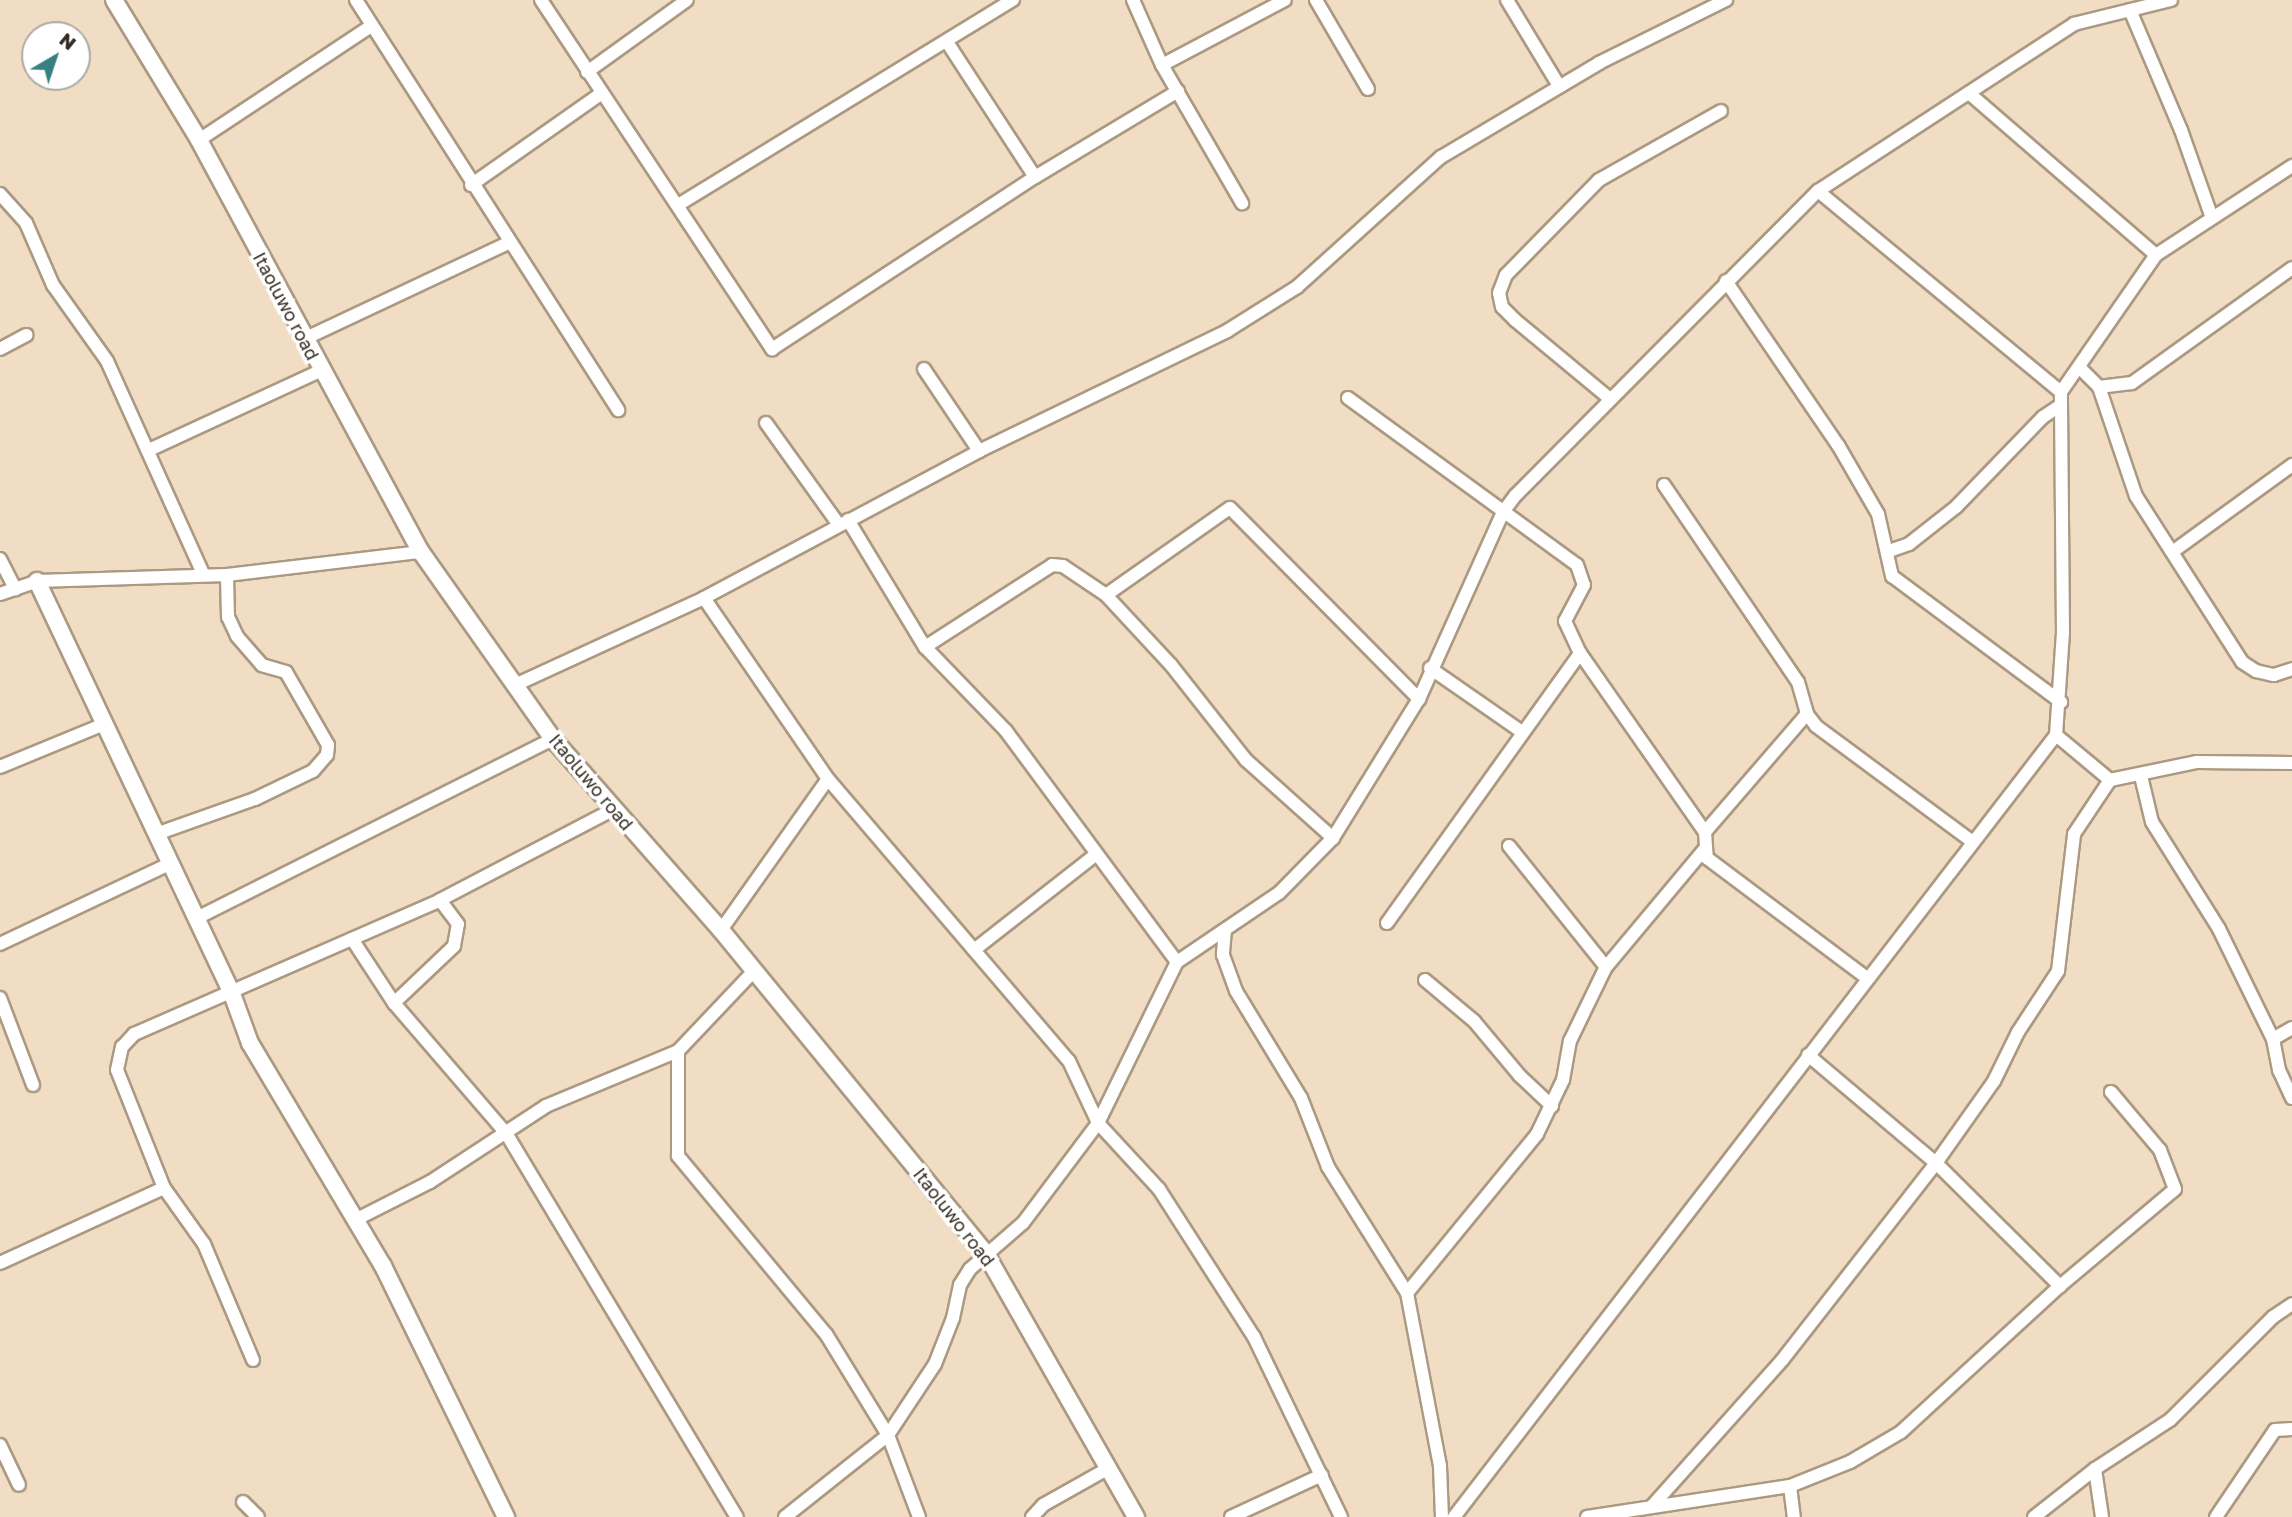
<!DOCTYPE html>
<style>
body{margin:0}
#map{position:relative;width:2292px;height:1517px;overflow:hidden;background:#f0ddc3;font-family:"Golos Text",sans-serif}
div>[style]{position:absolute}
.roads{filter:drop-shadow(2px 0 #ab9981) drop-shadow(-2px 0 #ab9981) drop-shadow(0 2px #ab9981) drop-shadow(0 -2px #ab9981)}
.minor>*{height:12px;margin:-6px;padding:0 6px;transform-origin:6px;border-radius:6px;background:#fff}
.tertiary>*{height:16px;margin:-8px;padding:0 8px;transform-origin:8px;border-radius:8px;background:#fff}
span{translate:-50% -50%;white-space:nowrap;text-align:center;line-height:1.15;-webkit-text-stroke:7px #fff;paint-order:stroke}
.street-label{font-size:18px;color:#352d23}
.north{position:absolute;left:21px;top:21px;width:70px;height:70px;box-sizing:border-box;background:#fff;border:2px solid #aeaba7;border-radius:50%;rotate:39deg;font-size:19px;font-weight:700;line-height:28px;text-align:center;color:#352d23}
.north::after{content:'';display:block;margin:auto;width:24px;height:32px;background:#378084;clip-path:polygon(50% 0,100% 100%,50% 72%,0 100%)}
</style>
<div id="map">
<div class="roads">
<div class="minor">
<i style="left:356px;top:0;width:487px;rotate:57.4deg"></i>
<i style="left:541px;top:0;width:419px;rotate:56.5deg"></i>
<i style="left:772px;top:349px;width:314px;rotate:-33.2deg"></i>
<i style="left:1035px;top:177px;width:167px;rotate:-31deg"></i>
<i style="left:1133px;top:0;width:71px;rotate:66deg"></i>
<i style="left:1162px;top:65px;width:160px;rotate:59.9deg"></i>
<i style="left:1316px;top:0;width:103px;rotate:59.7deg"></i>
<i style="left:1507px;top:0;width:100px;rotate:58.8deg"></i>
<i style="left:2130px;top:10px;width:130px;rotate:67deg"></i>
<i style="left:2181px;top:130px;width:93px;rotate:70.6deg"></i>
<i style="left:947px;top:42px;width:161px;rotate:56.9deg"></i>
<i style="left:1162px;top:65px;width:139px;rotate:-27.9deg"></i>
<i style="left:587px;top:72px;width:123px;rotate:-35.8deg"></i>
<i style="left:1970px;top:94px;width:246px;rotate:40.9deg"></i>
<i style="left:199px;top:140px;width:206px;rotate:-33.5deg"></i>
<i style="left:471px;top:185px;width:160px;rotate:-35.1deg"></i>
<i style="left:1818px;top:191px;width:315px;rotate:39.6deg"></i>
<i style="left:0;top:194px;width:39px;rotate:48deg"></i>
<i style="left:26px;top:223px;width:68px;rotate:66.5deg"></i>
<i style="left:53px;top:285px;width:93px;rotate:54.6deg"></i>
<i style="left:107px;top:361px;width:234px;rotate:65.7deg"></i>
<i style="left:678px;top:205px;width:393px;rotate:-31.5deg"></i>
<i style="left:1726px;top:281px;width:199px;rotate:55.7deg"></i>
<i style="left:1838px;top:445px;width:80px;rotate:59.9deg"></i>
<i style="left:1878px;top:514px;width:64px;rotate:77.3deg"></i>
<i style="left:1892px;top:576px;width:211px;rotate:36.7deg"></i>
<i style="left:304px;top:339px;width:225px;rotate:-25.2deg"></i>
<i style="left:0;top:349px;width:30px;rotate:-28deg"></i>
<i style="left:2080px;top:368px;width:27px;rotate:45deg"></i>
<i style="left:2099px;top:387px;width:115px;rotate:71.3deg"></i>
<i style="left:2136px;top:496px;width:197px;rotate:57.4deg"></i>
<i style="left:2242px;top:662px;width:17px;rotate:33deg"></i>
<i style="left:2256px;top:671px;width:18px;rotate:13deg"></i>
<i style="left:2274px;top:675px;width:19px;rotate:-18deg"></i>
<i style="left:924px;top:369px;width:99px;rotate:56.1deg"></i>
<i style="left:2099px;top:387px;width:33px;rotate:-7deg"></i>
<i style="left:2132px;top:383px;width:197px;rotate:-35.7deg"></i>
<i style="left:1348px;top:398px;width:283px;rotate:36.1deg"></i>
<i style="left:1577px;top:565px;width:21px;rotate:71deg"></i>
<i style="left:1584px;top:585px;width:41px;rotate:117.8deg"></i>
<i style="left:1565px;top:621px;width:35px;rotate:65deg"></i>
<i style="left:1580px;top:653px;width:218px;rotate:55.1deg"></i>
<i style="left:1705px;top:832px;width:26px;rotate:86deg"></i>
<i style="left:1707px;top:858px;width:201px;rotate:36.9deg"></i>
<i style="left:1609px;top:398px;width:122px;rotate:-140.3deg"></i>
<i style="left:1515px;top:320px;width:18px;rotate:-135deg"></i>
<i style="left:1502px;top:307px;width:14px;rotate:-102deg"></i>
<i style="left:1499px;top:293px;width:19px;rotate:-69deg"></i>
<i style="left:1506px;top:275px;width:133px;rotate:-45.6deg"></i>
<i style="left:1599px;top:180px;width:140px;rotate:-29.5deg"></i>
<i style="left:766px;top:423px;width:125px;rotate:54.4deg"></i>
<i style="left:149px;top:450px;width:188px;rotate:-24.8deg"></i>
<i style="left:1664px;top:485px;width:238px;rotate:55.8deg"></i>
<i style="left:1798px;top:682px;width:33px;rotate:74deg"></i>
<i style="left:1807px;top:714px;width:15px;rotate:53deg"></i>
<i style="left:1816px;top:726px;width:195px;rotate:36.5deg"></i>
<i style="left:848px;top:520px;width:149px;rotate:58.8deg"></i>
<i style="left:925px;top:647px;width:117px;rotate:46deg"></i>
<i style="left:1006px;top:731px;width:287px;rotate:53.5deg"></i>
<i style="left:2175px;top:550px;width:145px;rotate:-36deg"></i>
<i style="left:1889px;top:551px;width:21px;rotate:-19deg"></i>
<i style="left:1909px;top:544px;width:60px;rotate:-38.2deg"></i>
<i style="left:1956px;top:507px;width:125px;rotate:-46deg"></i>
<i style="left:2043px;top:417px;width:22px;rotate:-34deg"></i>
<i style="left:0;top:559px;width:34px;rotate:63deg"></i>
<i style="left:0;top:594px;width:39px;rotate:-19deg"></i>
<i style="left:37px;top:581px;width:190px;rotate:-1.8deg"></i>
<i style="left:227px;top:575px;width:195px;rotate:-6.8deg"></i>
<i style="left:1106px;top:595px;width:151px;rotate:-35.1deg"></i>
<i style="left:1230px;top:508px;width:269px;rotate:45.3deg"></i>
<i style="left:704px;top:598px;width:219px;rotate:55.6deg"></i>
<i style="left:925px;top:647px;width:151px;rotate:-32.8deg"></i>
<i style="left:1052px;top:565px;width:11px;rotate:5deg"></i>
<i style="left:1063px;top:566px;width:52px;rotate:34deg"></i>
<i style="left:1106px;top:595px;width:96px;rotate:47.1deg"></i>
<i style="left:1171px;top:665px;width:121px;rotate:51.7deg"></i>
<i style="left:1246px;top:760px;width:117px;rotate:41.9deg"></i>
<i style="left:1430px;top:668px;width:112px;rotate:34.8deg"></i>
<i style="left:515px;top:685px;width:208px;rotate:-24.7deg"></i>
<i style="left:704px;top:598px;width:312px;rotate:-28.1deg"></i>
<i style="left:979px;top:451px;width:276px;rotate:-25.8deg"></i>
<i style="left:1227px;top:331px;width:83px;rotate:-32.2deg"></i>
<i style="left:1297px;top:287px;width:194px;rotate:-42.1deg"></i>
<i style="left:1441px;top:157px;width:184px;rotate:-30.7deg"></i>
<i style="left:1599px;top:63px;width:142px;rotate:-26.4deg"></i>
<i style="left:2056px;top:735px;width:103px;rotate:-86.1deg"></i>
<i style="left:2063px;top:632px;width:240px;rotate:-90.5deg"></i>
<i style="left:2061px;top:392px;width:167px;rotate:-55.3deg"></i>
<i style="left:2156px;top:255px;width:163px;rotate:-33.2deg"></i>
<i style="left:0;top:767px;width:110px;rotate:-22.4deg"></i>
<i style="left:2141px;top:776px;width:47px;rotate:76.6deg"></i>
<i style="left:2152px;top:822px;width:126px;rotate:57.9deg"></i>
<i style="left:2219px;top:929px;width:123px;rotate:63.9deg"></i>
<i style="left:2273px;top:1039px;width:32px;rotate:79deg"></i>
<i style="left:2279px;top:1070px;width:31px;rotate:65deg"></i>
<i style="left:1705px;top:832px;width:156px;rotate:-49.2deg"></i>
<i style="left:156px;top:834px;width:105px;rotate:-19.5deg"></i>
<i style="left:255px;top:799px;width:64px;rotate:-25.8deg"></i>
<i style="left:313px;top:771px;width:21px;rotate:-49deg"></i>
<i style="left:327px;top:755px;width:10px;rotate:-84deg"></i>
<i style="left:328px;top:745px;width:84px;rotate:-119.9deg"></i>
<i style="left:286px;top:672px;width:25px;rotate:-164deg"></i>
<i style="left:262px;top:665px;width:38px;rotate:-131deg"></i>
<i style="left:237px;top:636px;width:21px;rotate:-115deg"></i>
<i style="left:228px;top:617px;width:42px;rotate:-91.4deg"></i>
<i style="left:1509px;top:846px;width:155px;rotate:51.3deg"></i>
<i style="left:197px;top:918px;width:398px;rotate:-26.7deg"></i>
<i style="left:1387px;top:923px;width:332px;rotate:-54.4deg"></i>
<i style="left:721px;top:930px;width:185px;rotate:-54.7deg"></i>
<i style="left:828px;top:779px;width:371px;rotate:49.5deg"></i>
<i style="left:1069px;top:1061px;width:68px;rotate:64.9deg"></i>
<i style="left:1098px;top:1123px;width:90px;rotate:47.3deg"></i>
<i style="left:1159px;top:1189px;width:176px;rotate:57.3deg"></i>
<i style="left:1254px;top:1337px;width:200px;rotate:64.2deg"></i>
<i style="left:1225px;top:930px;width:25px;rotate:95deg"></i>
<i style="left:1223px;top:955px;width:38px;rotate:70deg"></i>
<i style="left:1236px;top:991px;width:125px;rotate:58.7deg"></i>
<i style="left:1301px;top:1098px;width:74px;rotate:68.6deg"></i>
<i style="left:1328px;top:1167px;width:149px;rotate:57.9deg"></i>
<i style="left:1407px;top:1293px;width:176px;rotate:79.2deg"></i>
<i style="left:1440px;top:1466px;width:51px;rotate:87.8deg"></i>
<i style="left:352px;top:939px;width:77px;rotate:56.7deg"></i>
<i style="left:394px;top:1003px;width:172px;rotate:49.3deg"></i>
<i style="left:506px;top:1133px;width:448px;rotate:59deg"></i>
<i style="left:0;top:944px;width:187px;rotate:-25.3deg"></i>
<i style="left:974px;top:950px;width:154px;rotate:-38.1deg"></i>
<i style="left:1425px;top:980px;width:64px;rotate:39.9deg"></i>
<i style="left:1474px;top:1021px;width:72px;rotate:50.1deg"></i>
<i style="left:1520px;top:1076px;width:44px;rotate:43.2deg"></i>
<i style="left:0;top:998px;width:93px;rotate:69.2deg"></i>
<i style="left:394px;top:1003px;width:83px;rotate:-43.5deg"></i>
<i style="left:454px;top:946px;width:22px;rotate:-80deg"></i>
<i style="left:458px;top:924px;width:30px;rotate:-127deg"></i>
<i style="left:2273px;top:1039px;width:22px;rotate:-30deg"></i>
<i style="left:678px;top:1051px;width:105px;rotate:90deg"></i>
<i style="left:678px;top:1156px;width:231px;rotate:50.3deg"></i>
<i style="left:826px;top:1334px;width:119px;rotate:58.5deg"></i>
<i style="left:888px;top:1435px;width:88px;rotate:69.3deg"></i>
<i style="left:1808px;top:1055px;width:167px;rotate:40.2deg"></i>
<i style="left:1936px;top:1163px;width:175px;rotate:44.8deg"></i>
<i style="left:357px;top:1219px;width:82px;rotate:-26.9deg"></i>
<i style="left:430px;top:1182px;width:139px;rotate:-33.2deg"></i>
<i style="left:546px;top:1106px;width:143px;rotate:-22.6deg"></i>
<i style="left:678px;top:1051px;width:112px;rotate:-46.5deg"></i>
<i style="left:0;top:1263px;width:180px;rotate:-24.6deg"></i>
<i style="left:1407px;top:1293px;width:205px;rotate:-50.7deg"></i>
<i style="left:1537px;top:1134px;width:60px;rotate:-64.3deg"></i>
<i style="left:1563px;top:1080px;width:40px;rotate:-80deg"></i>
<i style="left:1570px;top:1041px;width:82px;rotate:-64.1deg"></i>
<i style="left:1606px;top:967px;width:153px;rotate:-50.1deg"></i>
<i style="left:253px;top:1360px;width:126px;rotate:-112.9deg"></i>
<i style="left:204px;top:1244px;width:69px;rotate:-125.5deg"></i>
<i style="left:164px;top:1188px;width:127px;rotate:-111.7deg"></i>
<i style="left:117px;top:1070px;width:24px;rotate:-78deg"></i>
<i style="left:122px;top:1047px;width:18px;rotate:-47deg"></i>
<i style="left:134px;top:1034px;width:334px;rotate:-23.6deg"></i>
<i style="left:440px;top:900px;width:194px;rotate:-27.6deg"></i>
<i style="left:0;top:1445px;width:44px;rotate:64.6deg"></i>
<i style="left:2095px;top:1469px;width:49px;rotate:81.7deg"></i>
<i style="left:1790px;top:1486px;width:31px;rotate:83deg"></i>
<i style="left:243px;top:1502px;width:21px;rotate:45deg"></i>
<i style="left:1653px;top:1505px;width:195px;rotate:-48.3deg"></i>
<i style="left:1783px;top:1359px;width:249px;rotate:-52deg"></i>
<i style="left:1936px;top:1163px;width:100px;rotate:-54.7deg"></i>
<i style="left:1994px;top:1081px;width:55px;rotate:-63.9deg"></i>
<i style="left:2018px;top:1032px;width:73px;rotate:-56.7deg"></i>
<i style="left:2058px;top:971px;width:138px;rotate:-83.3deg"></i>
<i style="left:2074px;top:834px;width:65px;rotate:-56.3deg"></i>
<i style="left:785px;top:1517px;width:132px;rotate:-38.5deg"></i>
<i style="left:888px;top:1435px;width:85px;rotate:-56.5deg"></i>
<i style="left:935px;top:1364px;width:49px;rotate:-68.6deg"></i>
<i style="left:953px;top:1318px;width:34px;rotate:-78deg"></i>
<i style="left:960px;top:1285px;width:19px;rotate:-58deg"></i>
<i style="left:970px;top:1269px;width:70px;rotate:-41deg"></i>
<i style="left:1023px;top:1223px;width:125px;rotate:-53.1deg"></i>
<i style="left:1098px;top:1123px;width:179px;rotate:-63.9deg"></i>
<i style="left:1177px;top:962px;width:123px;rotate:-34.1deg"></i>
<i style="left:1279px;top:893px;width:77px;rotate:-45.5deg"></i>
<i style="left:1333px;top:838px;width:163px;rotate:-58.3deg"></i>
<i style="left:1419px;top:699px;width:205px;rotate:-65.8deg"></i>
<i style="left:1503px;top:512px;width:21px;rotate:-53deg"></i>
<i style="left:1516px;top:495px;width:429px;rotate:-45.2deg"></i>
<i style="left:1818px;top:191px;width:306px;rotate:-33.1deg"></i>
<i style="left:2074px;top:24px;width:100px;rotate:-13.9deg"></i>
<i style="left:1032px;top:1517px;width:16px;rotate:-47deg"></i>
<i style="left:1043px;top:1505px;width:76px;rotate:-29.3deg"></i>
<i style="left:1231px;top:1517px;width:100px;rotate:-24.8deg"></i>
<i style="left:1454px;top:1517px;width:987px;rotate:-52.41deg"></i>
<i style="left:2056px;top:735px;width:70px;rotate:39.8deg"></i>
<i style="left:2110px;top:780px;width:89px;rotate:-11.7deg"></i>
<i style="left:2197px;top:762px;width:95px;rotate:0.6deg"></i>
<i style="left:1587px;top:1517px;width:205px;rotate:-8.7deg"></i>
<i style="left:1790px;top:1486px;width:65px;rotate:-21.8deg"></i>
<i style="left:1850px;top:1462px;width:59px;rotate:-30.5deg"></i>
<i style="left:1901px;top:1432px;width:216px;rotate:-42.6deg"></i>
<i style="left:2060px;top:1286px;width:150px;rotate:-40.1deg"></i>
<i style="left:2175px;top:1189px;width:42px;rotate:-111deg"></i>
<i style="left:2160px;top:1150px;width:76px;rotate:-130.2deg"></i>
<i style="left:2034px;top:1517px;width:78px;rotate:-38.2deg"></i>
<i style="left:2095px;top:1469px;width:90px;rotate:-33.2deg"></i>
<i style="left:2170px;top:1420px;width:146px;rotate:-45deg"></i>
<i style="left:2273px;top:1317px;width:23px;rotate:-34deg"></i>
<i style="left:2216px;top:1517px;width:105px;rotate:-55.9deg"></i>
<i style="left:2275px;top:1430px;width:17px;rotate:-3deg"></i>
</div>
<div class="tertiary">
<i style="left:114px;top:0;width:164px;rotate:58.7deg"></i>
<i style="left:199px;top:140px;width:468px;rotate:61.7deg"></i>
<i style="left:421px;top:552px;width:229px;rotate:54.8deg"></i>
<i style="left:553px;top:739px;width:254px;rotate:48.7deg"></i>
<i style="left:721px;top:930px;width:419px;rotate:50.7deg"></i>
<i style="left:986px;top:1254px;width:303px;rotate:60.3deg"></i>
<i style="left:37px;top:581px;width:454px;rotate:64.7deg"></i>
<i style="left:231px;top:991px;width:55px;rotate:69.9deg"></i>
<i style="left:250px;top:1043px;width:260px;rotate:59.2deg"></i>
<i style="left:383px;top:1266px;width:280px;rotate:63.9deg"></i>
</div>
</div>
<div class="street-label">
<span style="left:286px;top:306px;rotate:62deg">Itaoluwo road</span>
<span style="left:591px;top:782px;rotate:50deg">Itaoluwo road</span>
<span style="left:954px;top:1217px;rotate:52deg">Itaoluwo road</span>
</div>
<div class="north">N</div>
</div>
